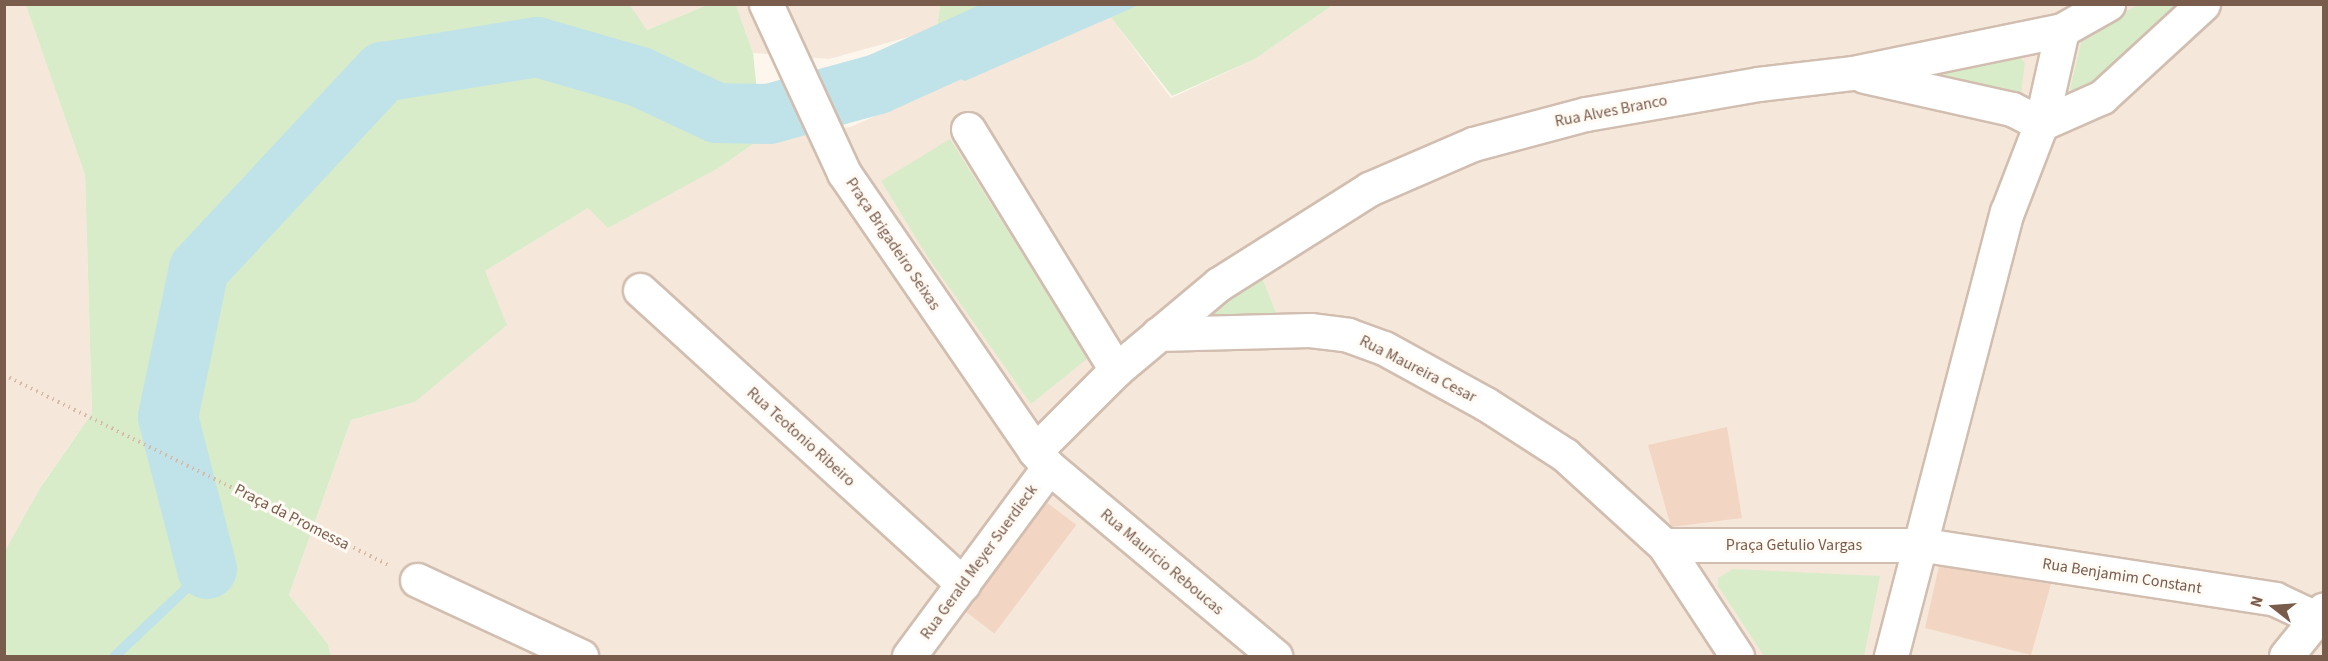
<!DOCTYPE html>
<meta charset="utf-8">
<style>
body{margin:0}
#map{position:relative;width:2328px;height:661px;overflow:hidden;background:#fdf6ec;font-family:"Source Sans 3",sans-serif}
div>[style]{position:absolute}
.residential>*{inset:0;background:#f5e8da}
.green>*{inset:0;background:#d8ecc9}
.water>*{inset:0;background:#bfe3e8}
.stream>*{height:10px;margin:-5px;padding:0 5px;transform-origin:5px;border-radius:5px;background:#bfe3e8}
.river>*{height:60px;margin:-30px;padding:0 30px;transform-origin:30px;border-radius:30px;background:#bfe3e8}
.building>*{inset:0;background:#f3d5c3;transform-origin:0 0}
.path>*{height:4px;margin-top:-2px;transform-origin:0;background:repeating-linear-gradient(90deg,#d9b8a5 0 1.5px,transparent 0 6px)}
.roads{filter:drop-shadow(2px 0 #d1beb0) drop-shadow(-2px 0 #d1beb0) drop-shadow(0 2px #d1beb0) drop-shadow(0 -2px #d1beb0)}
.minor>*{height:33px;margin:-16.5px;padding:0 16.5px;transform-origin:16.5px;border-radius:16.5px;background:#fff}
span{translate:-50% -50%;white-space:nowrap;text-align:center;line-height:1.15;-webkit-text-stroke:6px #fffaf3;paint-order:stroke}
.street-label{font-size:16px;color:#7a5c4d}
.frame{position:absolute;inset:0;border:6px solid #7a5c4d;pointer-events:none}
.north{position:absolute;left:2244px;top:577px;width:60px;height:60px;-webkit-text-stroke:4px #fffaf3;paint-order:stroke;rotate:287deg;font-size:16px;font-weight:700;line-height:24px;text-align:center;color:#7a5c4d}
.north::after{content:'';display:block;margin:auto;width:21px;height:27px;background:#7a5c4d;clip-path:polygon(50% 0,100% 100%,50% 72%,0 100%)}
</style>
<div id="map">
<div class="residential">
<i style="clip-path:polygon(26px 4px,85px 175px,92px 413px,41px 486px,5px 552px,4px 5px)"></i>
<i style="clip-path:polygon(629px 5px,707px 5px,647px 30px)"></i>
<i style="clip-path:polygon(736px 5px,940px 5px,936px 36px,912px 36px,829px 59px,753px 53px)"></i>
<i style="clip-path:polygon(1333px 5px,2323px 5px,2323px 656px,331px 656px,328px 644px,289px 595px,351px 420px,415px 402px,485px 271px,588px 208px,720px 167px,762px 138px,850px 127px,1109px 15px,1171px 98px,1255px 59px)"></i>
</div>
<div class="green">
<i style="clip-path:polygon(629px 4px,647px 30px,707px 5px,736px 5px,753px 53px,762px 138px,720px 167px,608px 228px,588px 208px,485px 271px,507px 325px,415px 402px,351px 420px,289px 595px,328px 644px,331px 656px,5px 656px,5px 551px,40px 488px,92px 413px,85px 175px,26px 5px)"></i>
<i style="clip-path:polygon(1139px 4px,1333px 5px,1255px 59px,1172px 96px,1109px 15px)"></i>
<i style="clip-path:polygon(940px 5px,993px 5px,936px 36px)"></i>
<i style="clip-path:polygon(2138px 5px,2176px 5px,2083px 95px,2070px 89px,2083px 34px)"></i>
<i style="clip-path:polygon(2014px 51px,2025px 63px,2021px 93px,1928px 81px,1929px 75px)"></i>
<i style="clip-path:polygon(950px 139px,1088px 358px,1031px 404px,929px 259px,881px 181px)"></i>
<i style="clip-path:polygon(1259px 270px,1276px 313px,1207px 324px,1202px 309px)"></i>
<i style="clip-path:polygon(1733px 569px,1880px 576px,1864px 656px,1764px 656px,1718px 586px,1718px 578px)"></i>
</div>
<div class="water">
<i style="clip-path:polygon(993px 5px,993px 4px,1139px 5px,965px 81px,946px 74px,935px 59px,936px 36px)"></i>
</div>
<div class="stream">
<i style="left:115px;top:656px;width:127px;rotate:-43.4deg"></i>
</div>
<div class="river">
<i style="left:207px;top:569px;width:157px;rotate:-104.4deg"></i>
<i style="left:168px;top:417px;width:151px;rotate:-78.2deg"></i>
<i style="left:199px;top:269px;width:270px;rotate:-47deg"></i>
<i style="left:383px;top:72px;width:156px;rotate:-9.2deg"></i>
<i style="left:537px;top:47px;width:107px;rotate:16.2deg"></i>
<i style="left:640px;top:77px;width:85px;rotate:25.1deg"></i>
<i style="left:717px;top:113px;width:52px;rotate:1.1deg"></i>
<i style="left:769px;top:114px;width:113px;rotate:-15.4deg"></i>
<i style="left:878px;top:84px;width:193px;rotate:-24.4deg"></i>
</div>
<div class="building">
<i style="clip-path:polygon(1727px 427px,1742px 518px,1671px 527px,1648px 445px)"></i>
<i style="left:1046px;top:502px;width:38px;height:136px;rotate:37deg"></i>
<i style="clip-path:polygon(1939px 566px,2051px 584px,2031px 655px,1925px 628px)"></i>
</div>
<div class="path">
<i style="left:4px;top:375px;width:428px;rotate:26.3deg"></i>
</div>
<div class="roads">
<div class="minor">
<i style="left:766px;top:4px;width:186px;rotate:65.2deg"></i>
<i style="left:844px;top:173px;width:337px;rotate:55.5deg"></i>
<i style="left:1035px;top:451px;width:21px;rotate:49deg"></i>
<i style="left:1049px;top:467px;width:295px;rotate:39.9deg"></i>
<i style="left:1864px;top:76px;width:152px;rotate:12.6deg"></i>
<i style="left:2012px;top:109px;width:33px;rotate:27deg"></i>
<i style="left:2041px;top:124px;width:96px;rotate:-77.4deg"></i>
<i style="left:968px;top:129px;width:283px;rotate:58.4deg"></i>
<i style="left:640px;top:290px;width:437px;rotate:42.3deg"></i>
<i style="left:1158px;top:334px;width:152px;rotate:-1.5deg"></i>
<i style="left:1310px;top:330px;width:38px;rotate:7deg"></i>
<i style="left:1348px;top:335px;width:38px;rotate:20deg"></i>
<i style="left:1384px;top:348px;width:116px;rotate:28.8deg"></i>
<i style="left:1486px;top:404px;width:94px;rotate:32.8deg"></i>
<i style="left:1565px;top:455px;width:134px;rotate:42.3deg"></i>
<i style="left:1664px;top:545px;width:133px;rotate:56.7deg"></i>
<i style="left:1035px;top:451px;width:115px;rotate:-45deg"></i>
<i style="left:1116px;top:370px;width:134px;rotate:-39.9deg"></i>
<i style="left:1219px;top:284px;width:178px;rotate:-32.3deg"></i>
<i style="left:1369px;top:189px;width:113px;rotate:-23.4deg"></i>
<i style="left:1473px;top:144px;width:117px;rotate:-14.9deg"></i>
<i style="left:1586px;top:114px;width:175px;rotate:-9.9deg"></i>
<i style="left:1758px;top:84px;width:96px;rotate:-6.6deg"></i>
<i style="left:1853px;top:73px;width:213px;rotate:-11.6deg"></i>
<i style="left:2062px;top:30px;width:53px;rotate:-29.5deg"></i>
<i style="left:1664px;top:545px;width:260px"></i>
<i style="left:1924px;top:545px;width:355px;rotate:8.7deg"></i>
<i style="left:2275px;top:599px;width:54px;rotate:25.1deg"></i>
<i style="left:417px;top:580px;width:181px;rotate:24.9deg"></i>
<i style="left:909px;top:656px;width:235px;rotate:-53.5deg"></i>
<i style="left:1891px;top:656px;width:459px;rotate:-75.4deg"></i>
<i style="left:2007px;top:212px;width:94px;rotate:-68.9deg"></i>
<i style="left:2041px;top:124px;width:67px;rotate:-23.9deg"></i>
<i style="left:2102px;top:97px;width:137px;rotate:-42.6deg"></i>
<i style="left:2286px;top:656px;width:60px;rotate:-51deg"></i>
</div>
</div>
<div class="street-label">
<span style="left:1611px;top:111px;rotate:-11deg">Rua Alves Branco</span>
<span style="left:893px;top:244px;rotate:56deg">Praça Brigadeiro Seixas</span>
<span style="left:1418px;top:369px;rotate:27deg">Rua Maureira Cesar</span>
<span style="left:801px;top:437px;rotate:42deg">Rua Teotonio Ribeiro</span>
<span style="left:292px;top:517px;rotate:27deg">Praça da Promessa</span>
<span style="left:1794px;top:545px">Praça Getulio Vargas</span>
<span style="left:979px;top:562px;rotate:-54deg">Rua Gerald Meyer Suerdieck</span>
<span style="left:1162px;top:562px;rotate:40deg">Rua Mauricio Reboucas</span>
<span style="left:2122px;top:576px;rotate:9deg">Rua Benjamim Constant</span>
</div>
<div class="frame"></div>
<div class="north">N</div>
</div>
